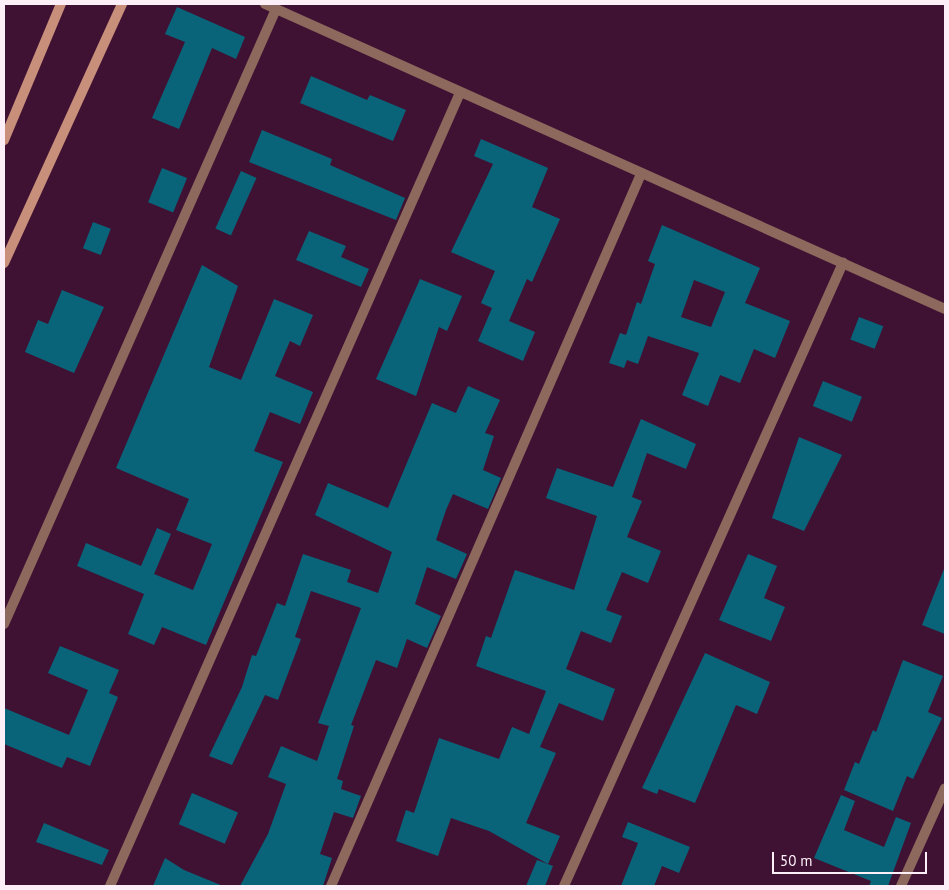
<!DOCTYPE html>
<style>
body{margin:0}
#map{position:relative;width:949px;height:890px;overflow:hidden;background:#3f1233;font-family:"PT Sans",sans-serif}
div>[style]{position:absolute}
.building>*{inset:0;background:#09647a;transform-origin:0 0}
.street>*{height:10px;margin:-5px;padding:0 5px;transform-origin:5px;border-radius:5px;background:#8d695d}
.secondary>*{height:10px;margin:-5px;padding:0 5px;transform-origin:5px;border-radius:5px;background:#c88f7b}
span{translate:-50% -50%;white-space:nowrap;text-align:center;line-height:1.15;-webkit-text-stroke:4px #3f1233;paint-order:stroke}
.frame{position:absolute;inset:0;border:5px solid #fceff7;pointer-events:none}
.scale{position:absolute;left:772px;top:852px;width:155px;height:22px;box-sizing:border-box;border:2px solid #fceff7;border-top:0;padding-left:6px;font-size:15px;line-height:18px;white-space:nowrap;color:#fceff7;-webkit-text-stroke:4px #3f1233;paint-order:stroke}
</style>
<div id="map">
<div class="building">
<i style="clip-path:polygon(177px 7px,245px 37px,236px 59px,212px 48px,179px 129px,152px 118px,185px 42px,165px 34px)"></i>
<i style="clip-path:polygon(311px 76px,367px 100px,370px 95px,406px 110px,393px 141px,300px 103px)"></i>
<i style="clip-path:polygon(262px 130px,332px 159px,330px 165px,405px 198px,396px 220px,249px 162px)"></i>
<i style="clip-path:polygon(481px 139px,548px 168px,532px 207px,560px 219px,532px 282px,527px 279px,509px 321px,535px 332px,523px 361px,478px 341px,492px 308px,481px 303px,495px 271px,451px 252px,493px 164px,474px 156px)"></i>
<i style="left:162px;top:168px;width:27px;height:37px;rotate:22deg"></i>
<i style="left:241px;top:171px;width:17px;height:63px;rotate:24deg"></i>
<i style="left:93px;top:222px;width:19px;height:28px;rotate:21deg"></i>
<i style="clip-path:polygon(evenodd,662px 225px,760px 268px,745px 303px,790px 321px,775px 358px,754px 349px,740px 383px,720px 375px,708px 406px,682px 395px,699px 353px,648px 336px,638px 364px,627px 360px,624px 368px,609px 363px,620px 333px,626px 335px,637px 302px,641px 304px,655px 264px,648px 261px,662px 225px,694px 280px,725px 292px,711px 327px,681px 317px,694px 280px)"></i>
<i style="clip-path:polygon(309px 231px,346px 246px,341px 257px,369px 269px,361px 287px,296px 260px)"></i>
<i style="clip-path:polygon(202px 265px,238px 286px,209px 367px,241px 380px,274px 299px,313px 315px,300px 346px,290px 341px,275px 376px,313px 392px,300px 424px,270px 412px,254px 451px,283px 462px,206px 645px,162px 627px,154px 645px,128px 634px,144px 594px,77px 566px,86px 543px,141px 566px,157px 528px,171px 534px,154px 574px,193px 590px,212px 544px,176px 530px,189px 499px,116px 468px)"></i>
<i style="clip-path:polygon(420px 279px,462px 296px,447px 331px,439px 327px,416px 396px,376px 379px)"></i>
<i style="clip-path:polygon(62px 290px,104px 307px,74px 373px,25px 352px,38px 320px,48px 324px)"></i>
<i style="left:859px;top:317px;width:26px;height:24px;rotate:21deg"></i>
<i style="left:823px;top:381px;width:42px;height:27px;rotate:22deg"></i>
<i style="clip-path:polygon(468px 386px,500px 400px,485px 433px,494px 436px,483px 470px,501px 478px,488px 509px,453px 494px,446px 510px,436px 540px,467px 554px,456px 579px,427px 567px,415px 604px,441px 616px,427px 648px,407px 639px,397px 668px,376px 660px,351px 725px,354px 726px,337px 779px,343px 781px,341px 789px,361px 796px,353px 818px,334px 812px,320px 854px,332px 858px,323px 886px,240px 886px,268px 834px,286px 784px,268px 777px,281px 746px,317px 761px,329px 726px,318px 723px,361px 608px,311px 591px,295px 637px,301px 639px,278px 700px,265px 695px,232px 765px,209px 756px,242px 687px,252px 655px,256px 656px,277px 603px,285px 606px,303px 554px,351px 570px,347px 582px,378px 593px,392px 552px,315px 515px,328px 483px,388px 508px,432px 403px,456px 413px)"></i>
<i style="clip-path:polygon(641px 419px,696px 444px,686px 469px,647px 453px,632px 497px,642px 501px,627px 537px,661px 551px,648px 583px,622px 572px,606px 610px,622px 616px,611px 643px,581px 631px,566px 669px,615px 689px,603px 721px,559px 703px,540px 747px,556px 753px,526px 823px,560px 836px,548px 864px,489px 831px,451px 818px,438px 856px,396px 841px,406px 810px,414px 813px,439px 738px,499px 759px,512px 727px,529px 734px,546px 691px,476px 666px,486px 636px,491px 638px,515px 570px,574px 590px,597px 516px,546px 498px,557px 468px,613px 487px)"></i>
<i style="clip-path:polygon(799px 437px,842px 455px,804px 531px,772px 518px)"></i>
<i style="clip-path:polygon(748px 554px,777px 566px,764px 598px,785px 607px,771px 641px,719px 620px)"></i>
<i style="clip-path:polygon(944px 569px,945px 569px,945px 634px,922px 625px)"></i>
<i style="clip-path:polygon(60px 646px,119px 670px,109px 693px,118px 697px,90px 766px,67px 757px,62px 768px,4px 744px,4px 708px,69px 735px,88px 690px,48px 673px)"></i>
<i style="clip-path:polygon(705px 653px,770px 682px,757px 714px,736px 705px,695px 803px,659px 789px,657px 794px,642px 788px)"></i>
<i style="clip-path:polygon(903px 660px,943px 676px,928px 712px,942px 718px,913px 779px,907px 776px,893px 811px,844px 790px,855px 762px,859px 764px,873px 730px,876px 732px)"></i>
<i style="left:192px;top:793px;width:50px;height:34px;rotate:23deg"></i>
<i style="clip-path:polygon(841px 795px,855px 801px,844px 830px,884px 847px,896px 817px,911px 823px,888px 886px,869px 886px,871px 881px,814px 858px)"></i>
<i style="clip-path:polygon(628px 822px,690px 847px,679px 873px,662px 866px,654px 886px,621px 886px,638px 843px,622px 837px)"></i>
<i style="clip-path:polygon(44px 823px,109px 850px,102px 865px,36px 842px)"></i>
<i style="clip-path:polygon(165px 858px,184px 870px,223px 886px,153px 886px)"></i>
<i style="clip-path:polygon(537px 860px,553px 866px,545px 886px,526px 886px)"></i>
</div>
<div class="street">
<i style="left:265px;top:4px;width:745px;rotate:24.16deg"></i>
<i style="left:4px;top:624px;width:672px;rotate:-66.14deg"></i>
<i style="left:110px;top:886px;width:867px;rotate:-66.19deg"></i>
<i style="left:331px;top:886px;width:777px;rotate:-66.47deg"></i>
<i style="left:564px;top:886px;width:683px;rotate:-65.88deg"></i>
<i style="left:901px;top:886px;width:107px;rotate:-65.8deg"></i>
</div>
<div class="secondary">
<i style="left:4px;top:140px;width:147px;rotate:-67.3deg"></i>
<i style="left:4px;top:263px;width:285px;rotate:-65.5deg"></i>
</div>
<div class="frame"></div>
<div class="scale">50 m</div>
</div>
